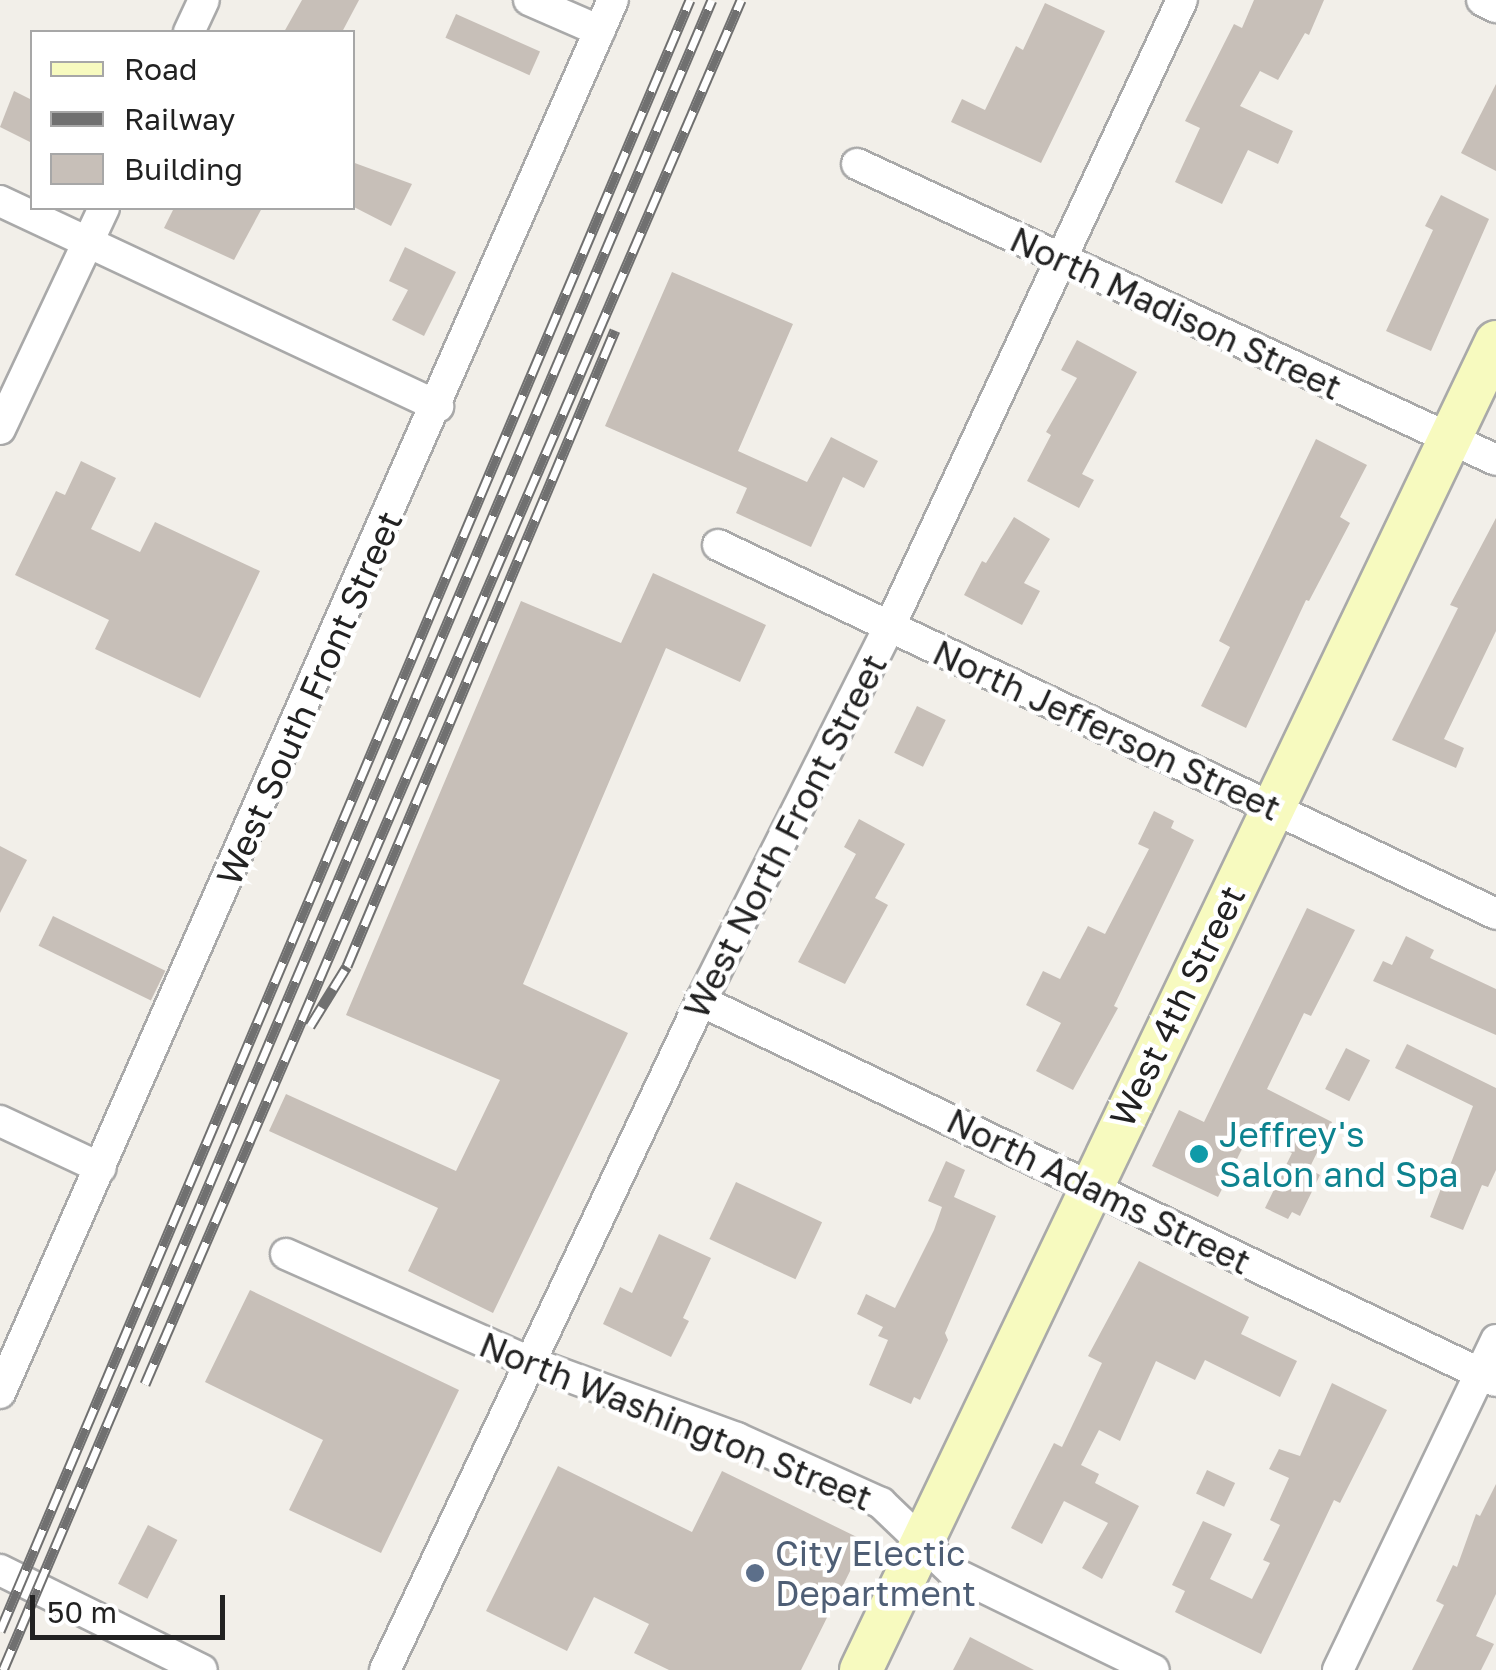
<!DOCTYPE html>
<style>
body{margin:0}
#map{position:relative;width:1496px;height:1670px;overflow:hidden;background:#f2efe9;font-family:"Golos Text",sans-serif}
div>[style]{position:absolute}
.building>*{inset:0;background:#c7bfb8;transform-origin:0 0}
.roads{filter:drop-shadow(2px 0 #a9a9a9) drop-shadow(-2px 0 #a9a9a9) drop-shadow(0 2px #a9a9a9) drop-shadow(0 -2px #a9a9a9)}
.minor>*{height:30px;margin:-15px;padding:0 15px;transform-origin:15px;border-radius:15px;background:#fff}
.secondary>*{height:42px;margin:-21px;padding:0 21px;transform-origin:21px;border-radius:21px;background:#f7fabf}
.rail>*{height:11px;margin-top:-5.5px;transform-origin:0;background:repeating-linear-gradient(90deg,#fff 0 22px,#707070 0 44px);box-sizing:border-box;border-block:2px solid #707070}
.dots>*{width:28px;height:28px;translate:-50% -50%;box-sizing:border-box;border:5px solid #fff;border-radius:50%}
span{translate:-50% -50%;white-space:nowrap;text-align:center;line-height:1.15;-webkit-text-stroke:9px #fff;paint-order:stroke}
.street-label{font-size:35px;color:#222}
.culture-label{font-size:35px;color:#0d838f}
.left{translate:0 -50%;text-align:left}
.service-label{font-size:35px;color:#4e5e75}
.legend{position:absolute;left:30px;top:30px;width:325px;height:180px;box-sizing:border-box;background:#fff;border:2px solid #a7a7a7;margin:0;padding:12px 18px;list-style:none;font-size:30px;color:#222}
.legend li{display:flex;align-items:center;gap:20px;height:50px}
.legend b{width:50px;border:2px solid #a7a7a7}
.scale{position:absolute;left:30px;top:1595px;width:195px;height:45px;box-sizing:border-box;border:5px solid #222;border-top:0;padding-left:12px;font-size:30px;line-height:35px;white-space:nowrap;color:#222;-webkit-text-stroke:8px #fff;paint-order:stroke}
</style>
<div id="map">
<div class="building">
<i style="clip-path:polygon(302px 0,359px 0,342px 32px,284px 32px)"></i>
<i style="clip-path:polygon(1254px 0,1324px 0,1309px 35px,1305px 33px,1278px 80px,1260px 71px,1240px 106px,1293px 131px,1278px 164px,1248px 150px,1222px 204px,1175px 182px,1200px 128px,1185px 121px,1234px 24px,1242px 28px)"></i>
<i style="clip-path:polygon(1045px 3px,1105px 31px,1041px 163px,951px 122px,962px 99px,985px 110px,1016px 46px,1023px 50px)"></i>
<i style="left:456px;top:14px;width:92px;height:26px;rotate:24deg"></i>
<i style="clip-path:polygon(1496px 84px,1496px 171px,1461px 153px)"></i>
<i style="clip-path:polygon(14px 91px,32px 100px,32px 143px,0 127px)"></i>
<i style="clip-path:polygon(352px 162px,412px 184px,391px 226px,352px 206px)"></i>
<i style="clip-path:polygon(1441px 195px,1489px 219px,1431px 351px,1386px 331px,1433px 230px,1425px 226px)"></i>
<i style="clip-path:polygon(174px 208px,262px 208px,234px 260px,164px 228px)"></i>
<i style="clip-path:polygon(405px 247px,456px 272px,424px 336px,392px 320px,408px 290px,389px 281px)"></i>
<i style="clip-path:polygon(672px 272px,793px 324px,738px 451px,807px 482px,831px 437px,878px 461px,864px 488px,843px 477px,811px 547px,736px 513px,747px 488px,605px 426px)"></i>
<i style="clip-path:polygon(1077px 340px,1137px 372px,1082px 474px,1094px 480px,1079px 508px,1027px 481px,1051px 435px,1046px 432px,1077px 378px,1061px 370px)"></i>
<i style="clip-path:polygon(1316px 439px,1367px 465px,1340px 517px,1350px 523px,1309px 601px,1306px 600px,1246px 728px,1201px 706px,1230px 647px,1219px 641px)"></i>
<i style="clip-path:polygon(81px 461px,116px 478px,91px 529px,140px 552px,155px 522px,260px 571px,200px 698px,95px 649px,109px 620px,15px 575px,56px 491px,65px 495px)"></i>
<i style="clip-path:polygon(1014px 517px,1050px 539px,1024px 583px,1040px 591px,1022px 625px,964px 595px,982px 561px,986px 563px)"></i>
<i style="clip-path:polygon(1496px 518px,1496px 631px,1444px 739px,1464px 748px,1456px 768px,1392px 740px,1458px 608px,1450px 605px)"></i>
<i style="clip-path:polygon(653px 573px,766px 625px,740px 682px,666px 648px,523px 984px,628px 1033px,493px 1313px,408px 1271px,438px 1208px,269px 1131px,286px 1094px,456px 1171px,500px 1080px,346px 1015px,521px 601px,621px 643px)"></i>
<i style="left:917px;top:706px;width:32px;height:52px;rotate:26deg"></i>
<i style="clip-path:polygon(1154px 811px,1174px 821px,1171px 828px,1194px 840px,1114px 1006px,1118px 1008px,1073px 1090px,1036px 1071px,1061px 1023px,1026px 1005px,1043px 971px,1060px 979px,1088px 926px,1105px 934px,1149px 849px,1138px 844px)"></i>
<i style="clip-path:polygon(859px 819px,905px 844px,875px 898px,888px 905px,845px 984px,798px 962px,856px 854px,844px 847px)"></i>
<i style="clip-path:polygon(0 846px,27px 860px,0 913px)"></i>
<i style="clip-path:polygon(1307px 908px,1355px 930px,1311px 1016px,1304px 1013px,1267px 1089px,1332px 1122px,1309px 1169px,1320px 1175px,1300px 1216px,1292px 1212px,1288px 1219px,1265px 1208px,1292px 1153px,1250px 1133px,1218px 1197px,1152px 1166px,1179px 1110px,1204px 1122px)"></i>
<i style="left:53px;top:916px;width:125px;height:33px;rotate:26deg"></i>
<i style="clip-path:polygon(1406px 936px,1434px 950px,1430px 958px,1496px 989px,1496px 1035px,1373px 981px,1383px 961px,1392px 965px)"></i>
<i style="clip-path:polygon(1407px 1044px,1496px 1088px,1496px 1170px,1488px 1187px,1482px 1185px,1463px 1230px,1430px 1217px,1473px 1106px,1395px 1068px)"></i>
<i style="left:1346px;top:1048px;width:27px;height:46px;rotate:27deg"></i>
<i style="clip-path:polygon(946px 1161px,965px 1170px,954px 1197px,996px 1216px,945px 1333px,948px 1340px,920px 1400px,914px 1397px,911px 1404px,869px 1385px,888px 1340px,878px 1336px,883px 1327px,857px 1314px,866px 1294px,895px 1308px,934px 1230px,942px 1207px,928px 1201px)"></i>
<i style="left:736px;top:1182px;width:95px;height:63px;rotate:25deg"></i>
<i style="clip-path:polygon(659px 1234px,711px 1258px,683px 1318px,689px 1321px,671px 1357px,603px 1324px,620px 1287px,632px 1293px)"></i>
<i style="clip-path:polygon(1139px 1261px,1249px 1317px,1241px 1334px,1297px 1361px,1280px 1397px,1205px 1360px,1195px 1380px,1156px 1361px,1120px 1441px,1099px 1430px,1081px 1465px,1099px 1474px,1095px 1483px,1139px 1506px,1102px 1579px,1082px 1568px,1108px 1523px,1064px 1501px,1042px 1544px,1011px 1528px,1054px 1443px,1062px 1447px,1102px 1363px,1088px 1356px)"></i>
<i style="clip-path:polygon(250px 1290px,459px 1390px,381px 1553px,289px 1510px,323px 1440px,205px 1382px)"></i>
<i style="clip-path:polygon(1332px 1383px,1387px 1410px,1340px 1503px,1334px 1500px,1261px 1654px,1175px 1612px,1185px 1591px,1172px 1585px,1203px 1521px,1232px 1534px,1210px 1579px,1252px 1599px,1270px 1563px,1263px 1560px,1280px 1525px,1270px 1520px,1289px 1478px,1269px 1469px,1279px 1449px,1300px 1456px)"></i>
<i style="clip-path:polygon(558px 1466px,692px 1532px,722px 1471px,865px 1541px,801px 1670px,669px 1670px,634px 1653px,649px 1624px,594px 1597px,567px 1651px,486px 1611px)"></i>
<i style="left:1207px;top:1470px;width:31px;height:26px;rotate:25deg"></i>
<i style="clip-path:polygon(1496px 1484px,1496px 1594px,1476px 1636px,1494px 1644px,1481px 1670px,1412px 1670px,1444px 1605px,1436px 1601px,1453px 1565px,1457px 1567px,1476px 1514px,1480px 1516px)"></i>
<i style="left:148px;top:1525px;width:33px;height:66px;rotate:27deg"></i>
<i style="clip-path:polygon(970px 1637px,1034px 1670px,953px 1670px)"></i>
</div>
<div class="roads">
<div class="minor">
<i style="left:529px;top:0;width:77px;rotate:23.6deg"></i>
<i style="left:1482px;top:0;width:16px;rotate:27deg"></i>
<i style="left:189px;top:32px;width:35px;rotate:-65deg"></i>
<i style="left:857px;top:164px;width:704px;rotate:24.85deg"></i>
<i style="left:0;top:201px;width:484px;rotate:25.1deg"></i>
<i style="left:0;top:429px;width:244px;rotate:-64.8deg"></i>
<i style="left:718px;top:545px;width:861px;rotate:25.37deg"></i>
<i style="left:701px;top:1001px;width:881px;rotate:25.55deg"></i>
<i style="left:0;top:1121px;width:111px;rotate:25deg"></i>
<i style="left:286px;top:1254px;width:269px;rotate:23.9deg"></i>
<i style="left:532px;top:1363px;width:218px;rotate:20.1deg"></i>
<i style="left:737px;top:1438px;width:158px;rotate:24.3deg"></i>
<i style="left:881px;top:1503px;width:101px;rotate:43.8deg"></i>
<i style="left:954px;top:1573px;width:222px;rotate:25.9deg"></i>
<i style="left:0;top:1393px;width:1522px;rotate:-66.25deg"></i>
<i style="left:0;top:1570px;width:225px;rotate:26.3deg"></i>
<i style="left:385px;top:1670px;width:740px;rotate:-64.72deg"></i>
<i style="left:701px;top:1001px;width:418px;rotate:-63.3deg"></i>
<i style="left:889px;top:628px;width:693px;rotate:-64.99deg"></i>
<i style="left:1338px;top:1670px;width:366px;rotate:-64.4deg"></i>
</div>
<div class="secondary">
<i style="left:861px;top:1670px;width:1472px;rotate:-64.44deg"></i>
</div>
</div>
<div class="rail">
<i style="left:310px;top:1026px;width:70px;rotate:-58.3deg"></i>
<i style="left:347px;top:966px;width:690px;rotate:-67.15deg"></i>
<i style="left:145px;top:1384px;width:1507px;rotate:-66.7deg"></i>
<i style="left:0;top:1631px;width:1771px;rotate:-67.07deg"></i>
<i style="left:3px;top:1670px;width:1814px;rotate:-67deg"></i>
</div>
<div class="dots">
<i style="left:1199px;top:1154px;background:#0f9aa8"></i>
<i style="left:755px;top:1573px;background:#5c6f8a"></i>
</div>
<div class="street-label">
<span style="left:1176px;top:313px;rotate:25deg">North Madison Street</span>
<span style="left:309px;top:698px;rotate:-66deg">West South Front Street</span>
<span style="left:1107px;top:730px;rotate:25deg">North Jefferson Street</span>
<span style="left:785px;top:836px;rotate:-63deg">West North Front Street</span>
<span style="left:1177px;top:1006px;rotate:-64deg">West 4th Street</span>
<span style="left:1099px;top:1191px;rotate:26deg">North Adams Street</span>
<span style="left:676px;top:1421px;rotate:22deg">North Washington Street</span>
</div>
<div class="culture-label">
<span class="left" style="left:1219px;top:1154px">Jeffrey's<br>Salon and Spa</span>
</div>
<div class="service-label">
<span class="left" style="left:775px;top:1573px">City Electic<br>Department</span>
</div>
<ul class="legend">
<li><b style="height:12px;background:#f7fabf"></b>Road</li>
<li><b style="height:12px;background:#707070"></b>Railway</li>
<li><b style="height:28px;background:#c7bfb8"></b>Building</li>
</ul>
<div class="scale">50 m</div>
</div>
